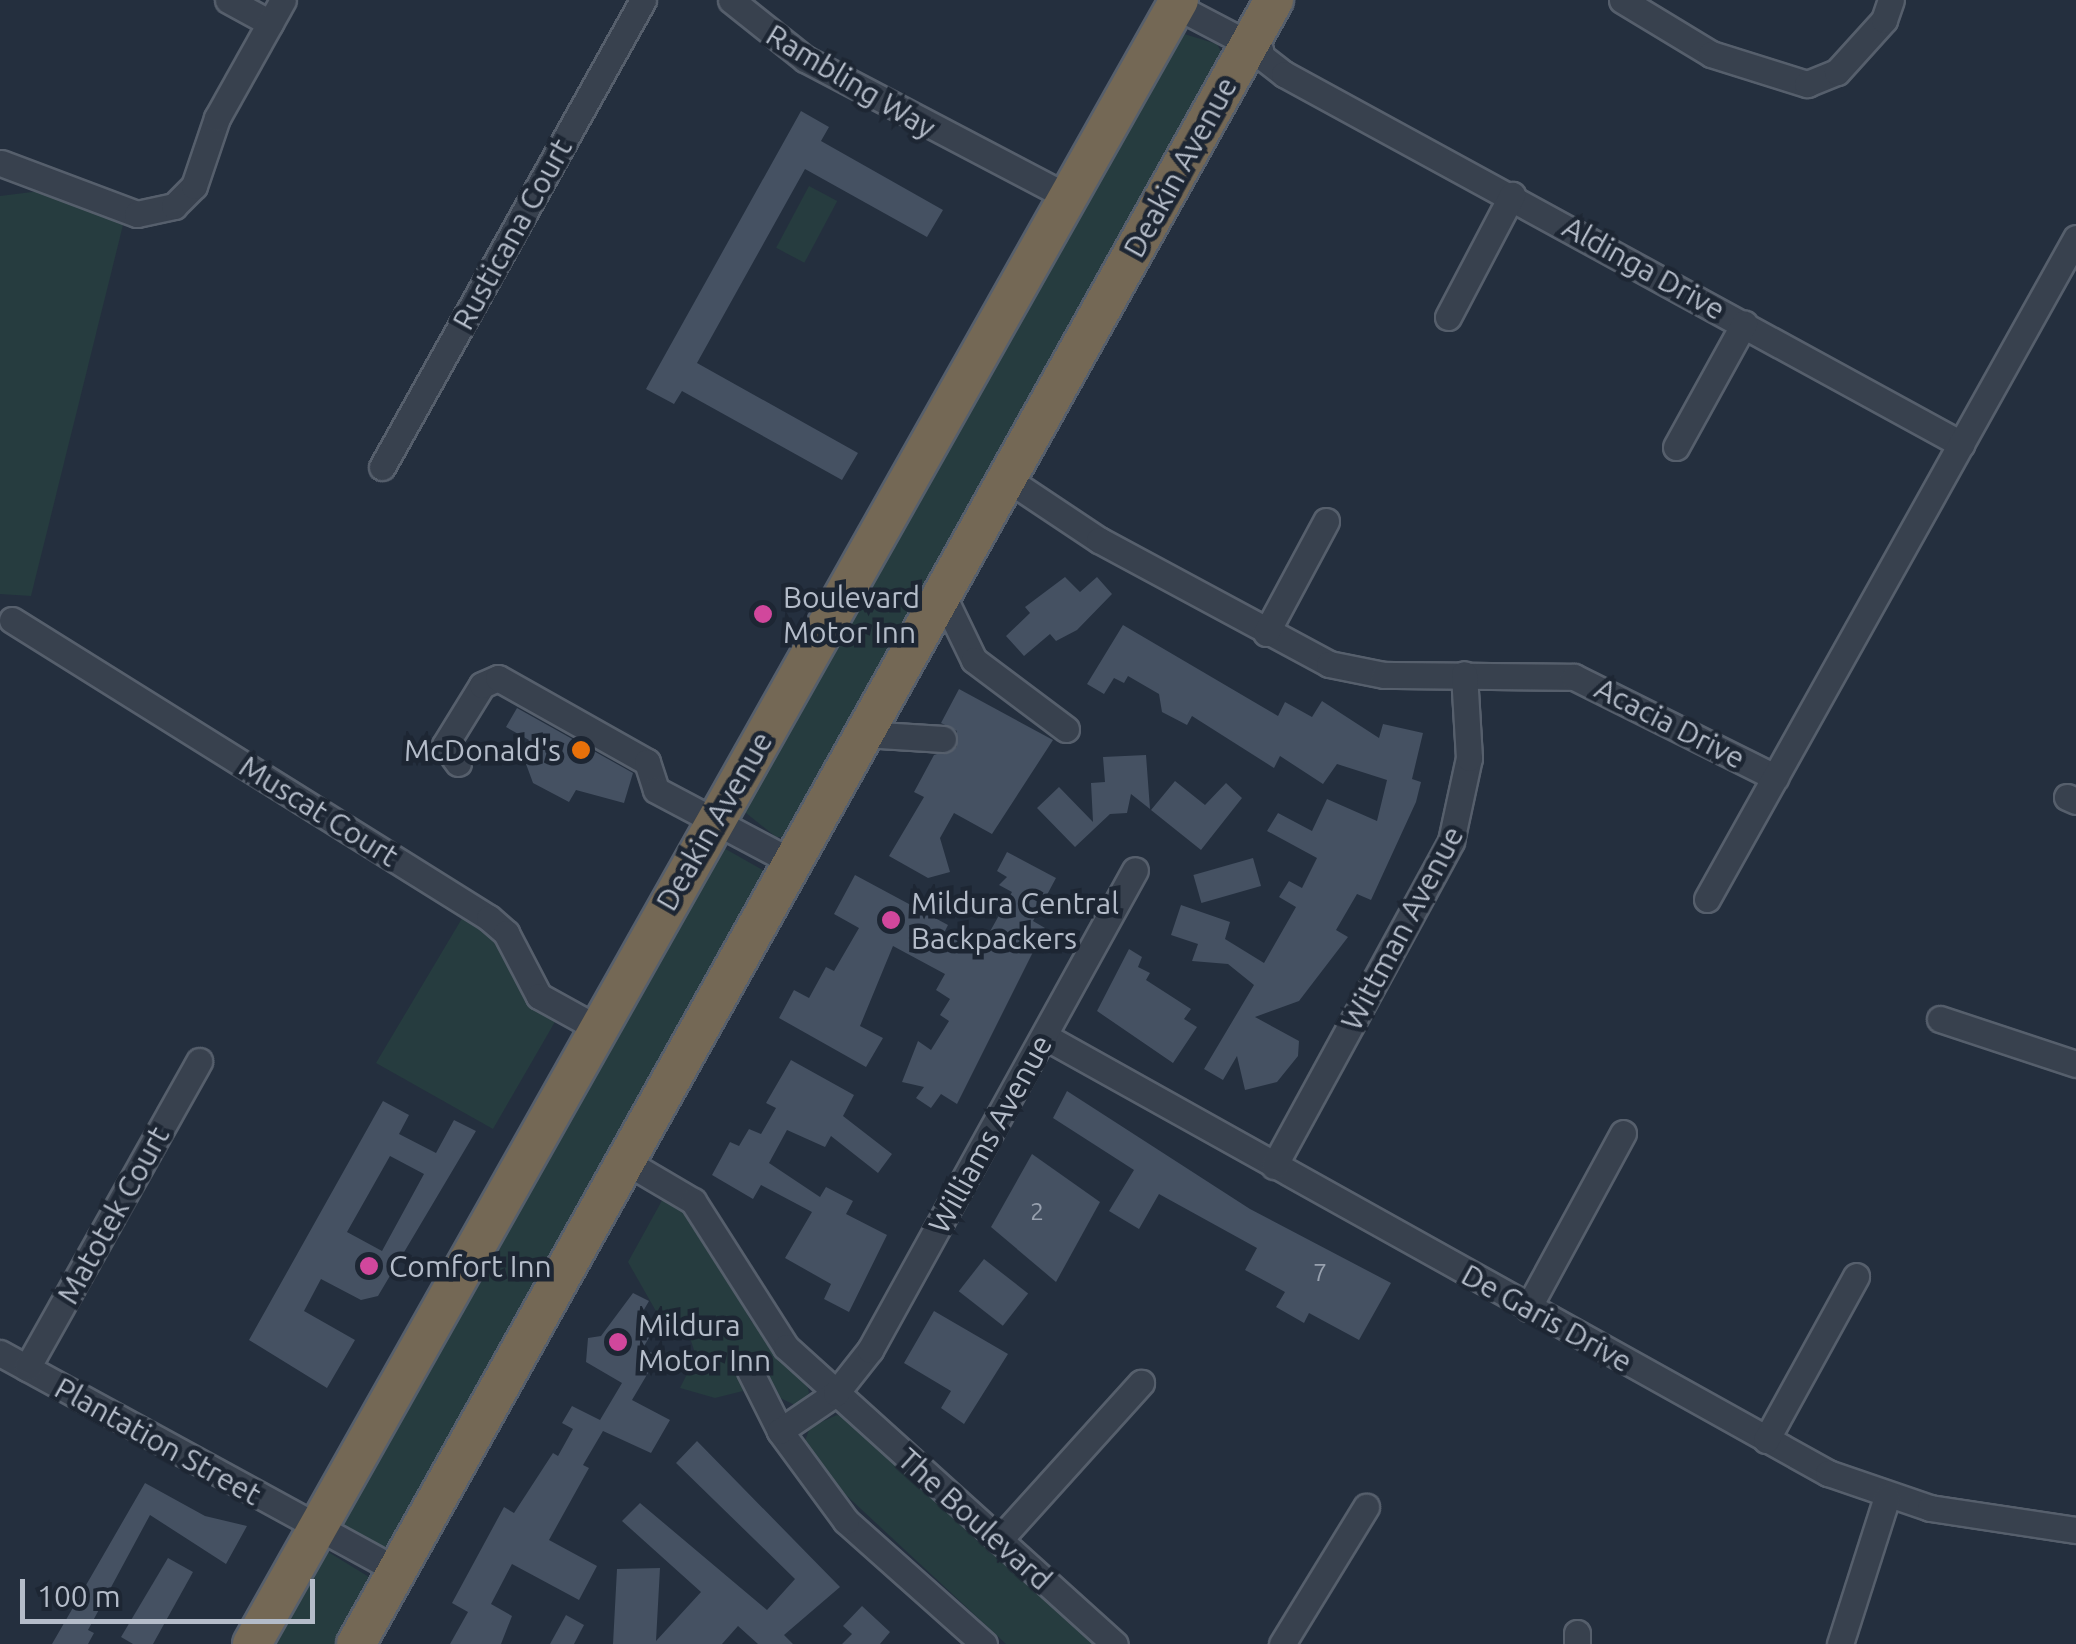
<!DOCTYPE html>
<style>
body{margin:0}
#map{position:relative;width:2076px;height:1644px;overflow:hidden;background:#242f3e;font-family:Ubuntu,sans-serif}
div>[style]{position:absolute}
.green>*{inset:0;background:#263c3f;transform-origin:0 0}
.building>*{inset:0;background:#455162;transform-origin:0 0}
.roads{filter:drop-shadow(2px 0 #565f6c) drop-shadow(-2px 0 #565f6c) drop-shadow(0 2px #565f6c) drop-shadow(0 -2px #565f6c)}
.minor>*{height:25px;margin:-12.5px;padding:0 12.5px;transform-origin:12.5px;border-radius:12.5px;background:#38414e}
.highway>*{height:38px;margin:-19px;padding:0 19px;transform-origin:19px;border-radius:19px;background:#746855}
.dots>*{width:28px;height:28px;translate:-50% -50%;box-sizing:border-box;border:5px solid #1d2633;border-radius:50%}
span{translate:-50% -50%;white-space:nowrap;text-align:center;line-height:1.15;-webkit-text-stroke:9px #1d2633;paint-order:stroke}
.number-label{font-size:25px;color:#98a1af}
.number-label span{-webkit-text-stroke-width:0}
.street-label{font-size:30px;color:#b4bcc9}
.poi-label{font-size:30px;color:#b4bcc9}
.left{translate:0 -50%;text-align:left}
.right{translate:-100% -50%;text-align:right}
.scale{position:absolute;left:20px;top:1579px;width:295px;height:45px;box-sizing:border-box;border:5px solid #b4bcc9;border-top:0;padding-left:12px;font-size:30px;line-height:35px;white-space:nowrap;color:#b4bcc9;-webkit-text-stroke:8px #1d2633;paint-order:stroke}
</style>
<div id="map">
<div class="green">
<i style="clip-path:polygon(1181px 33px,1217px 44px,1224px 57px,786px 837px,776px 837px,741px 809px)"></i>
<i style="left:809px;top:186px;width:32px;height:70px;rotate:28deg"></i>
<i style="clip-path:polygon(40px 191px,124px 221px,31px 596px,0 594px,0 196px)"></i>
<i style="clip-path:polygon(722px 847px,766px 872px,391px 1547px,383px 1547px,341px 1524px)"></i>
<i style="clip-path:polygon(464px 915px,491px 932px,523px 996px,556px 1020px,493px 1129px,376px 1063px)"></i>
<i style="clip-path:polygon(665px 1195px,694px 1219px,751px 1321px,806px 1380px,809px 1393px,797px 1406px,780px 1398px,762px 1364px,738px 1372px,743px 1391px,715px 1398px,680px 1388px,696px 1356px,691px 1341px,661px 1320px,628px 1262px)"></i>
<i style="clip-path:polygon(837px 1415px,850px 1419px,1098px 1644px,1006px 1644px,833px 1483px,805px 1441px,810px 1427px)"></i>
<i style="clip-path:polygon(325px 1550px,374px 1580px,340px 1644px,267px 1644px)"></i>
</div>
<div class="building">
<i style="clip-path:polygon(801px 111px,829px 127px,821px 141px,943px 210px,927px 237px,805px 169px,697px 363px,858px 453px,842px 480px,682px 391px,674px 404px,646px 389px)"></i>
<i style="clip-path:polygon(1065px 577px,1080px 592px,1097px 577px,1112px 594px,1077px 630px,1056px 641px,1050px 634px,1024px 656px,1006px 636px,1030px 613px,1025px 607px)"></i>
<i style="clip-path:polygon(1123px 625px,1278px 716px,1285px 702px,1312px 717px,1322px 701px,1379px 738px,1383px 724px,1423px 733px,1412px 779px,1421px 782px,1416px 802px,1371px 900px,1357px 894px,1336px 930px,1348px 937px,1299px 1001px,1255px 1017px,1299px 1041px,1298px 1056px,1277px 1082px,1245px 1090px,1237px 1056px,1223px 1080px,1204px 1069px,1254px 985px,1228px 964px,1192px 961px,1198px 944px,1171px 935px,1181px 905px,1230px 922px,1225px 939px,1264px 963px,1296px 907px,1279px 897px,1289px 881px,1302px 888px,1317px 858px,1267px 831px,1278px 813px,1312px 831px,1327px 799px,1377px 821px,1387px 780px,1337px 764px,1323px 784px,1280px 756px,1274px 768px,1192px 716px,1187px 725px,1162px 712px,1159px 694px,1128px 676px,1124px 683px,1114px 678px,1104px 694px,1087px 684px)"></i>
<i style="clip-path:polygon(959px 689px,1053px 740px,992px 834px,954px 813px,940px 838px,950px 872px,928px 878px,889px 856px,924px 797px,914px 792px,934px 755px,957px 747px,957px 731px,941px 723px)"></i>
<i style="clip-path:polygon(517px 708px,633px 773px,624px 803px,576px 790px,569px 802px,533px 783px,522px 753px,529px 740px,506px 727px)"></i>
<i style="clip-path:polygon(1146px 755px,1150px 809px,1131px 794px,1127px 813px,1110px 814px,1075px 847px,1037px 808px,1059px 787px,1093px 822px,1091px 783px,1105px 782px,1103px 757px)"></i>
<i style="clip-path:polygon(1175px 781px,1205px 805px,1226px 783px,1242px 798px,1201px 850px,1151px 810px)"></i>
<i style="clip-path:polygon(1007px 852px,1056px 878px,1033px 921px,1045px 928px,957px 1104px,941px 1094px,931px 1108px,916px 1098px,924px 1087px,902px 1082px,918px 1041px,931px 1050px,949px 1021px,940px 1015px,950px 999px,936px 990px,945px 974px,893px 946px,860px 1026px,883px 1038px,866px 1067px,779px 1018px,794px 990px,809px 998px,826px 967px,834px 971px,859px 928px,834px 914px,855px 875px,948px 925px,944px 933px,978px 953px,1012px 892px,999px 885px,1007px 877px,997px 871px)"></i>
<i style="left:1253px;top:858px;width:29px;height:62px;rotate:74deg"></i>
<i style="clip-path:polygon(1129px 949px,1142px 957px,1138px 967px,1150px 973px,1146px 980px,1191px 1009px,1184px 1019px,1197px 1027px,1173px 1063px,1097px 1011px)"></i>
<i style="clip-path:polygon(791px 1060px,854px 1095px,843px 1116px,892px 1154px,878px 1173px,831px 1136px,825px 1147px,787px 1130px,769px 1163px,820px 1197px,826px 1187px,853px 1201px,846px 1214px,887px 1235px,849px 1312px,824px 1299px,831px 1284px,785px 1258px,812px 1212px,761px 1185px,753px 1199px,712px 1175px,730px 1142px,739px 1146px,749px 1129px,761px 1134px,776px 1108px,766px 1103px)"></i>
<i style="clip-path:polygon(1067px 1091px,1250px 1209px,1391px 1283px,1359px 1340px,1309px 1313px,1304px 1323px,1276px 1307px,1285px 1292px,1245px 1270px,1257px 1248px,1159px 1194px,1139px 1229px,1109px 1211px,1134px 1170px,1053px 1118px)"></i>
<i style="clip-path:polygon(evenodd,383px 1101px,409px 1115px,399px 1134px,436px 1153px,454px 1120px,476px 1131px,378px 1296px,361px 1300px,321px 1279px,304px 1311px,355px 1340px,327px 1388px,249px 1340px,383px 1101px,390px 1156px,424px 1174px,382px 1251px,347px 1232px,390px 1156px)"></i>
<i style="clip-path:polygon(1032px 1154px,1100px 1202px,1056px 1282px,991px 1227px)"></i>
<i style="left:984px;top:1259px;width:56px;height:41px;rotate:38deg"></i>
<i style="clip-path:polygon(633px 1293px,649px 1301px,638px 1320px,654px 1329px,643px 1348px,658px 1356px,632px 1400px,670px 1420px,651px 1453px,603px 1431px,583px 1465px,589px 1468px,549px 1540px,597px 1566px,579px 1600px,512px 1564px,491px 1604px,512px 1616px,501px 1644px,450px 1644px,468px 1612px,452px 1603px,504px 1507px,514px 1513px,553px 1453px,558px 1456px,573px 1429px,562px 1423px,572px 1406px,600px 1420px,622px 1383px,586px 1362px,588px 1338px,601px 1336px)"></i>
<i style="clip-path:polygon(934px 1311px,1008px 1354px,964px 1424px,941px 1408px,951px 1391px,904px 1363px)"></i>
<i style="clip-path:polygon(697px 1441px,840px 1587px,784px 1635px,793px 1644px,758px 1644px,738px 1626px,722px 1644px,613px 1644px,617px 1569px,660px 1568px,656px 1641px,701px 1592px,622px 1521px,640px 1503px,767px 1610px,795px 1579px,676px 1463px)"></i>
<i style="clip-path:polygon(145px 1483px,205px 1516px,247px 1526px,226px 1564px,150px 1515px,88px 1630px,94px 1633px,88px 1644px,52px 1644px)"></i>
<i style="clip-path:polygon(168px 1558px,193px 1572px,153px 1644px,133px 1644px,121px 1637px)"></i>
<i style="clip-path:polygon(862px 1606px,890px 1632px,880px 1644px,842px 1644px,852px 1634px,843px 1626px)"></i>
<i style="clip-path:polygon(566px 1615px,584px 1625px,574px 1644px,550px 1644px)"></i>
</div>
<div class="roads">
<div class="minor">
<i style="left:228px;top:0;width:48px;rotate:28.7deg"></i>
<i style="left:731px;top:0;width:95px;rotate:38.6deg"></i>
<i style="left:805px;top:59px;width:297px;rotate:27.7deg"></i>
<i style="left:1622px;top:0;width:104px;rotate:31.2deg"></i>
<i style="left:1711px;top:54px;width:101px;rotate:17.4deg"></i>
<i style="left:1807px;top:84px;width:32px;rotate:-22deg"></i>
<i style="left:1837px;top:72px;width:70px;rotate:-47.9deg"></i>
<i style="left:1884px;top:20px;width:21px;rotate:-71deg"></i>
<i style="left:1176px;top:6px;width:95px;rotate:27.6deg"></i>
<i style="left:1248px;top:46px;width:46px;rotate:37.9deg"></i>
<i style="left:1284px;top:74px;width:772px;rotate:28.66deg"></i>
<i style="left:1px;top:163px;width:145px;rotate:20.6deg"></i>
<i style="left:137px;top:214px;width:38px;rotate:-12deg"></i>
<i style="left:174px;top:206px;width:28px;rotate:-45deg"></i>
<i style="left:194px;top:186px;width:72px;rotate:-71.3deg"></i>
<i style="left:217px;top:118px;width:135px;rotate:-60.8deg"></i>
<i style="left:1448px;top:317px;width:138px;rotate:-62.3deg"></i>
<i style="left:1676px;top:447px;width:141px;rotate:-61.1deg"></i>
<i style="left:382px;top:467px;width:535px;rotate:-60.8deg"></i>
<i style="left:1006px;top:478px;width:112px;rotate:33.7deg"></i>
<i style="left:1099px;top:540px;width:261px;rotate:28.3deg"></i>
<i style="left:1329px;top:664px;width:56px;rotate:11.3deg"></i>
<i style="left:1384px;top:675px;width:190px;rotate:0.6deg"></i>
<i style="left:1574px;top:677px;width:225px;rotate:26.5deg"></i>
<i style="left:943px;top:596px;width:71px;rotate:64.2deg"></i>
<i style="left:974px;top:660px;width:115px;rotate:36.9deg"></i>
<i style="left:12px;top:620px;width:562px;rotate:31.99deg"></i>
<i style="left:489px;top:918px;width:23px;rotate:41deg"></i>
<i style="left:506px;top:933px;width:71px;rotate:62.4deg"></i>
<i style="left:539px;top:996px;width:66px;rotate:28.9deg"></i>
<i style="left:1266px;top:633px;width:127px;rotate:-61.8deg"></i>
<i style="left:864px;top:734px;width:79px;rotate:3.6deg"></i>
<i style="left:458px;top:763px;width:22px;rotate:-126deg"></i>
<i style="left:445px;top:745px;width:70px;rotate:-58.3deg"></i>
<i style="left:482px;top:685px;width:17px;rotate:-24deg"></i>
<i style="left:498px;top:678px;width:171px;rotate:29.4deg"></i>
<i style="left:647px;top:762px;width:29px;rotate:72deg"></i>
<i style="left:656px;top:790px;width:154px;rotate:27.9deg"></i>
<i style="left:2067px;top:797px;width:10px;rotate:24deg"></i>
<i style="left:1707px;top:899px;width:757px;rotate:-60.83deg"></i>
<i style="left:1940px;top:1019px;width:143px;rotate:18.3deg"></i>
<i style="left:1044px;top:1036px;width:898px;rotate:29.14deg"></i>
<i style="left:1828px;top:1473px;width:108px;rotate:18.9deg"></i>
<i style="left:1930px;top:1508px;width:148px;rotate:8.6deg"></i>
<i style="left:625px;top:1161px;width:79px;rotate:30.5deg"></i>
<i style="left:693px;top:1201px;width:173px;rotate:57.5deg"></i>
<i style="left:786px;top:1347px;width:443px;rotate:42.1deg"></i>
<i style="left:1274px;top:1166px;width:370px;rotate:-61.4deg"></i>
<i style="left:1451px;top:841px;width:85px;rotate:-77.8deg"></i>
<i style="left:1469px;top:758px;width:84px;rotate:-93.4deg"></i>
<i style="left:1528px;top:1308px;width:199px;rotate:-61.5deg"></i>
<i style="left:0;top:1353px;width:452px;rotate:28.7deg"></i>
<i style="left:27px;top:1368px;width:352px;rotate:-60.7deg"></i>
<i style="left:750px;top:1371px;width:67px;rotate:63.4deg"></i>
<i style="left:1766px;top:1440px;width:187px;rotate:-61.2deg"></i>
<i style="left:999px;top:1540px;width:212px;rotate:-47.9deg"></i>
<i style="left:984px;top:1644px;width:185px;rotate:-138.3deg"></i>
<i style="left:846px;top:1521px;width:112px;rotate:-126.3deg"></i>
<i style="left:780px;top:1431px;width:68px;rotate:-34.2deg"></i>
<i style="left:836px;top:1393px;width:55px;rotate:-51.7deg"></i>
<i style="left:870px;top:1350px;width:548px;rotate:-61.1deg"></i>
<i style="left:1282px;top:1644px;width:161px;rotate:-58.5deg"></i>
<i style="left:1577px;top:1644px;width:11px;rotate:-90deg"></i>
<i style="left:1840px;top:1644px;width:154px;rotate:-72.3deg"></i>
</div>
<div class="highway">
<i style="left:252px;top:1644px;width:1887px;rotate:-60.58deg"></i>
<i style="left:356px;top:1644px;width:1883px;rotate:-60.82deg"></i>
</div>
</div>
<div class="dots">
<i style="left:763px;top:614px;background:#d1479c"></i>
<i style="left:581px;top:750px;background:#e8710a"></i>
<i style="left:891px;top:920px;background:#d1479c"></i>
<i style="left:369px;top:1266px;background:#d1479c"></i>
<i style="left:618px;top:1342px;background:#d1479c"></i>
</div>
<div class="number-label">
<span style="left:1037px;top:1211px">2</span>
<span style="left:1320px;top:1272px">7</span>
</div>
<div class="street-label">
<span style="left:851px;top:81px;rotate:31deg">Rambling Way</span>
<span style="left:1180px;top:167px;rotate:-61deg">Deakin Avenue</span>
<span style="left:512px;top:234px;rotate:-61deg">Rusticana Court</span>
<span style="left:1644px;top:268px;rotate:29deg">Aldinga Drive</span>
<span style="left:1670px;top:723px;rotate:27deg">Acacia Drive</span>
<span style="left:319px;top:811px;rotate:32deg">Muscat Court</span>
<span style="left:714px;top:821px;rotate:-60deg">Deakin Avenue</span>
<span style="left:1402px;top:928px;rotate:-62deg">Wittman Avenue</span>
<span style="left:990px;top:1134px;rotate:-61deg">Williams Avenue</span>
<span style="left:113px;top:1215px;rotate:-61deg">Matotek Court</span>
<span style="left:1547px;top:1318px;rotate:29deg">De Garis Drive</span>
<span style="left:158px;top:1441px;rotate:29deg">Plantation Street</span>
<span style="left:975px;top:1519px;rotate:42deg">The Boulevard</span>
</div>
<div class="poi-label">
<span class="left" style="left:783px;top:614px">Boulevard<br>Motor Inn</span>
<span class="right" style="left:561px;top:750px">McDonald's</span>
<span class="left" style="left:911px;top:920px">Mildura Central<br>Backpackers</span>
<span class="left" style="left:389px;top:1266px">Comfort Inn</span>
<span class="left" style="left:638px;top:1342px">Mildura<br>Motor Inn</span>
</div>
<div class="scale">100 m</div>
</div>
